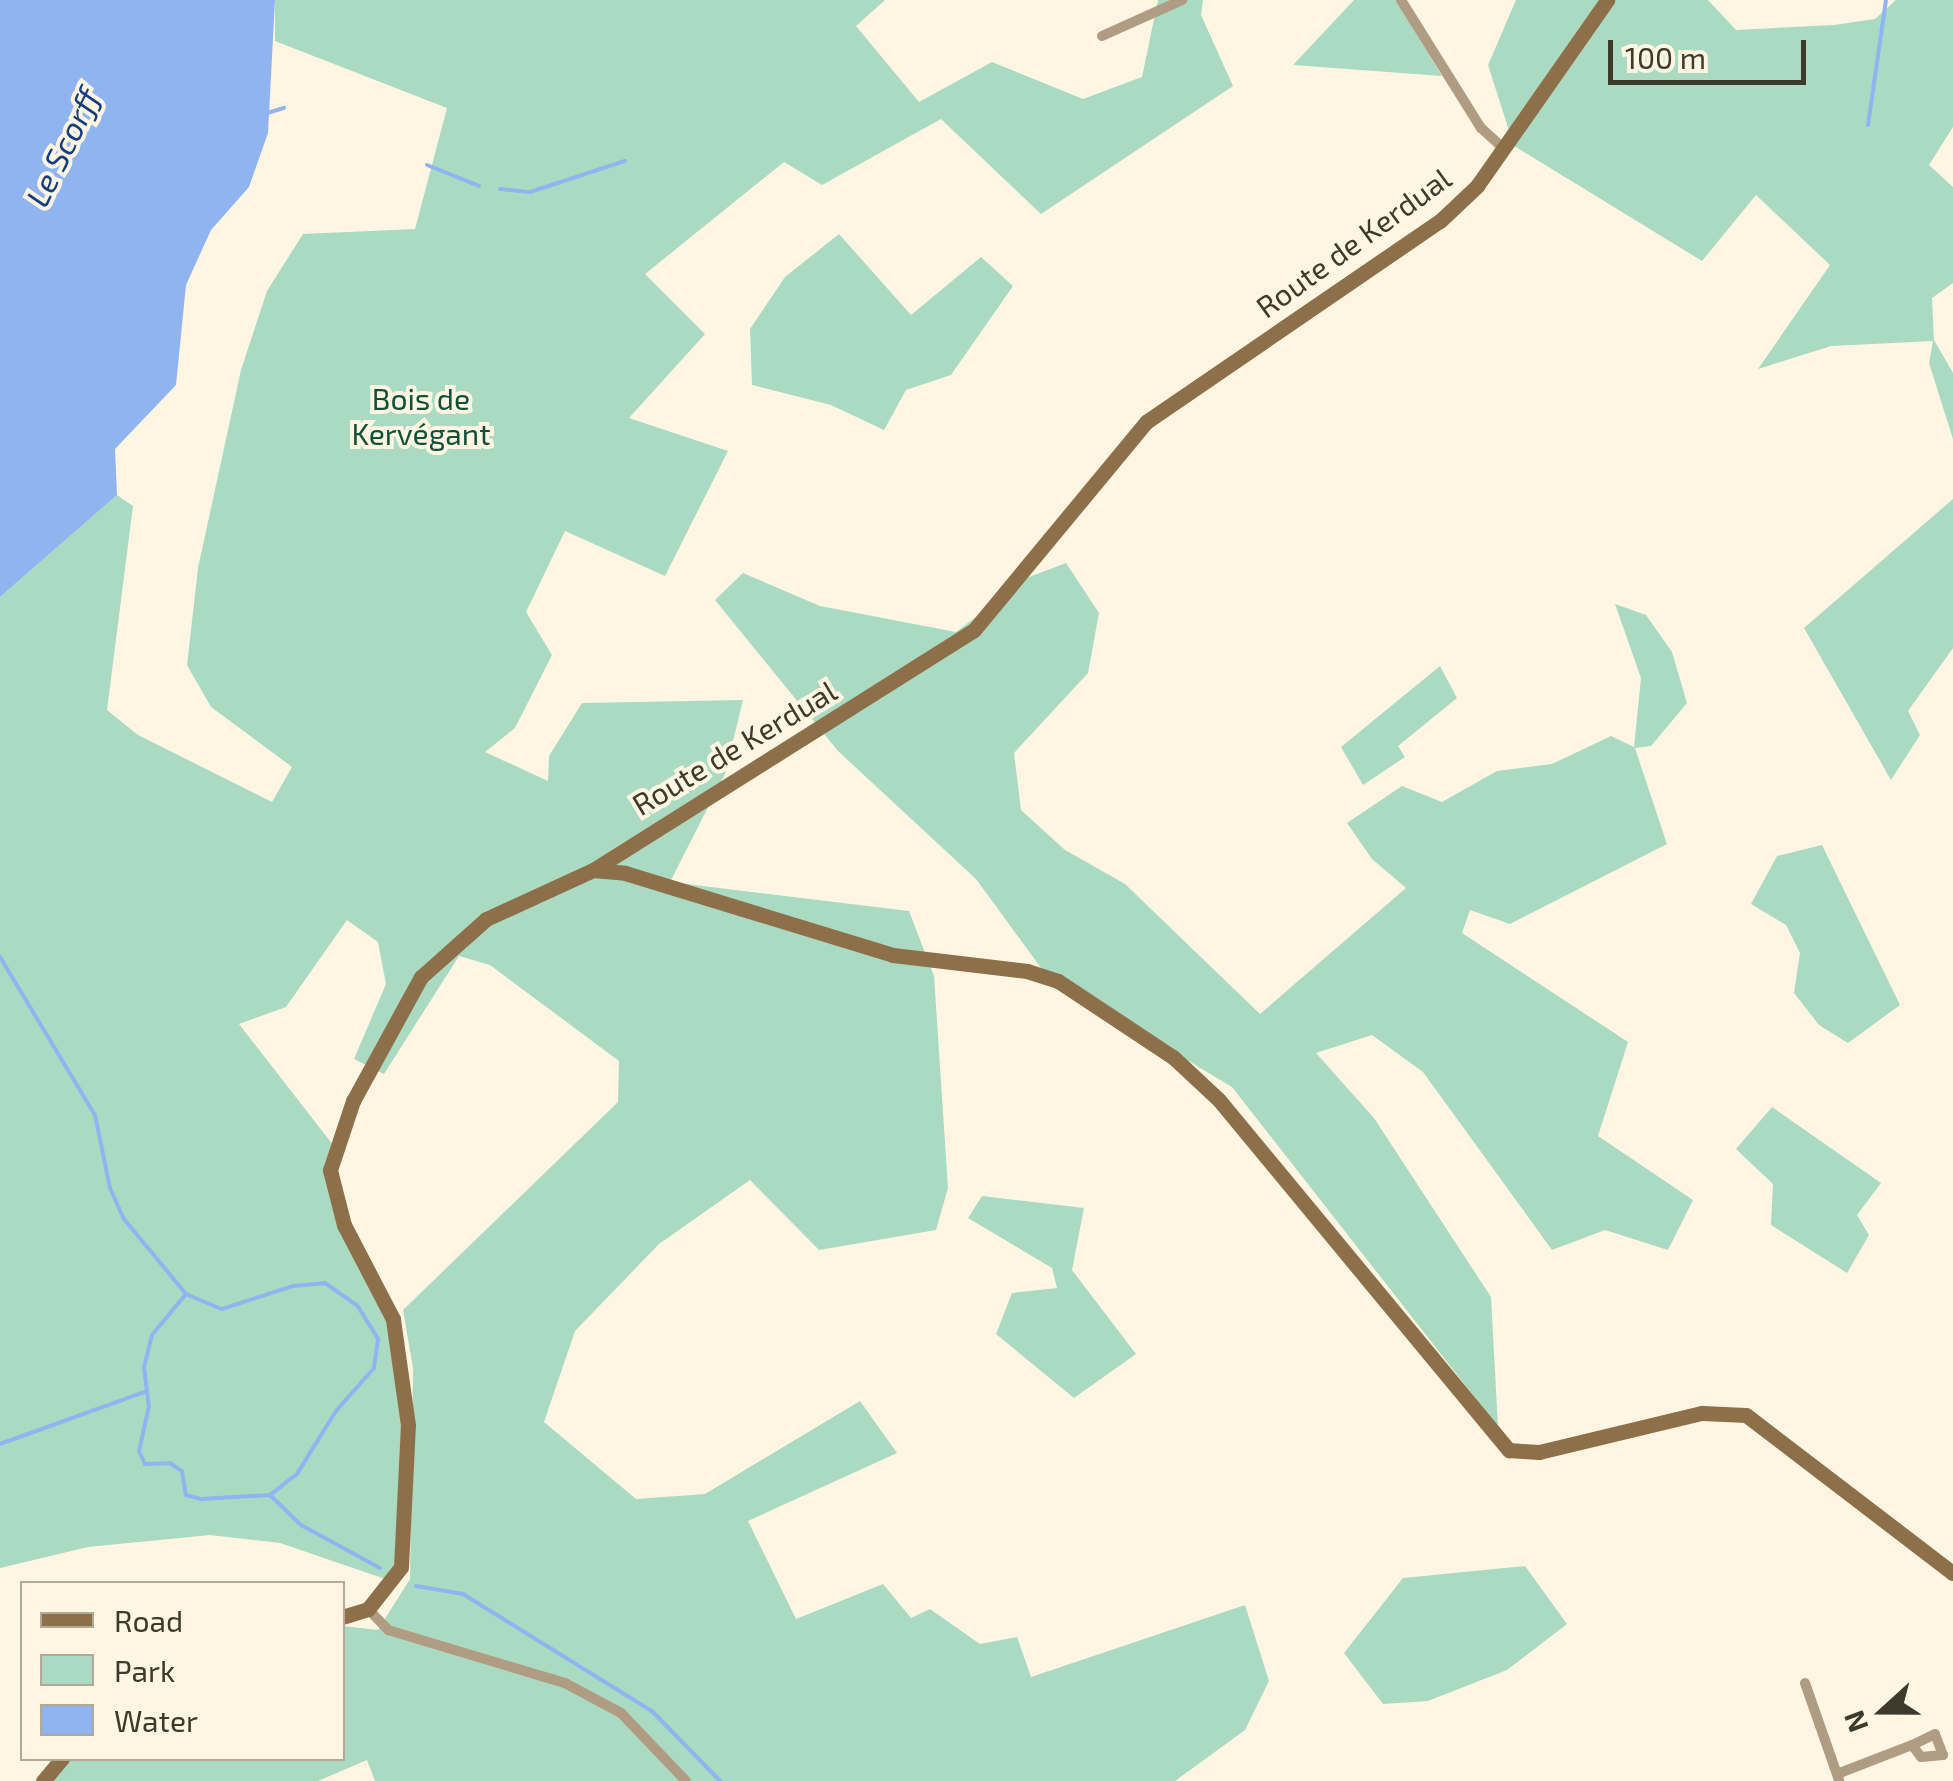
<!DOCTYPE html>
<meta charset="utf-8">
<style>
body{margin:0}
#map{position:relative;width:1953px;height:1781px;overflow:hidden;background:#fef6e2;font-family:"Exo 2",sans-serif}
div>[style]{position:absolute}
.green>*{inset:0;background:#aadac2}
.water>*{inset:0;background:#90b4ef}
.stream>*{height:4px;margin:-2px;padding:0 2px;transform-origin:2px;border-radius:2px;background:#90b4ef}
.street>*{height:10px;margin:-5px;padding:0 5px;transform-origin:5px;border-radius:5px;background:#b09c83}
.secondary>*{height:15px;margin:-7.5px;padding:0 7.5px;transform-origin:7.5px;border-radius:7.5px;background:#8d704a}
span{translate:-50% -50%;white-space:nowrap;text-align:center;line-height:1.15;-webkit-text-stroke:8px #fef6e2;paint-order:stroke}
.street-label{font-size:30px;color:#3d392b}
.park-label{font-size:30px;color:#115038}
.water-label{font-size:32px;color:#153d81;font-style:italic}
.legend{position:absolute;left:20px;top:1581px;width:325px;height:180px;box-sizing:border-box;background:#fef6e2;border:2px solid #b1aa99;margin:0;padding:12px 18px;list-style:none;font-size:30px;color:#3d392b}
.legend li{display:flex;align-items:center;gap:20px;height:50px}
.legend b{width:50px;border:2px solid #b1aa99}
.north{position:absolute;left:1833px;top:1661px;width:100px;height:100px;-webkit-text-stroke:8px #fef6e2;paint-order:stroke;rotate:249deg;font-size:28px;font-weight:700;line-height:40px;text-align:center;color:#3d392b}
.north::after{content:'';display:block;margin:auto;width:35px;height:45px;background:#3d392b;clip-path:polygon(50% 0,100% 100%,50% 72%,0 100%)}
.scale{position:absolute;left:1608px;top:40px;width:198px;height:45px;box-sizing:border-box;border:5px solid #3d392b;border-top:0;padding-left:12px;font-size:30px;line-height:35px;white-space:nowrap;color:#3d392b;-webkit-text-stroke:8px #fef6e2;paint-order:stroke}
</style>
<div id="map">
<div class="green">
<i style="clip-path:polygon(275px 0,885px 0,856px 26px,919px 102px,992px 62px,1083px 99px,1142px 77px,1158px 0,1203px 0,1201px 15px,1233px 86px,1041px 214px,941px 119px,822px 185px,784px 162px,645px 274px,705px 334px,629px 418px,728px 451px,665px 576px,565px 531px,526px 612px,552px 655px,515px 728px,485px 752px,548px 781px,549px 756px,582px 703px,743px 700px,725px 774px,670px 882px,909px 911px,934px 976px,948px 1188px,936px 1230px,819px 1250px,750px 1180px,659px 1244px,575px 1331px,544px 1422px,636px 1499px,705px 1494px,860px 1401px,897px 1453px,748px 1521px,796px 1619px,883px 1584px,911px 1618px,930px 1609px,980px 1644px,1017px 1637px,1031px 1677px,1245px 1605px,1269px 1681px,1245px 1730px,1175px 1781px,375px 1781px,367px 1760px,318px 1781px,43px 1781px,62px 1759px,342px 1758px,343px 1626px,378px 1630px,410px 1579px,413px 1368px,403px 1310px,618px 1102px,619px 1061px,490px 965px,459px 956px,384px 1074px,354px 1059px,386px 984px,378px 942px,347px 920px,286px 1007px,239px 1024px,333px 1145px,333px 1197px,372px 1272px,404px 1380px,394px 1582px,280px 1543px,210px 1535px,88px 1547px,0 1568px,0 597px,117px 495px,133px 506px,107px 710px,138px 735px,272px 802px,292px 767px,211px 707px,187px 665px,198px 568px,241px 370px,267px 291px,303px 234px,415px 229px,447px 108px,275px 41px)"></i>
<i style="clip-path:polygon(1354px 0,1396px 0,1442px 76px,1293px 65px)"></i>
<i style="clip-path:polygon(1516px 0,1708px 0,1736px 30px,1834px 25px,1875px 19px,1896px 0,1953px 0,1953px 127px,1929px 165px,1953px 187px,1953px 283px,1932px 298px,1934px 340px,1953px 373px,1953px 439px,1929px 363px,1933px 341px,1831px 346px,1758px 369px,1830px 265px,1756px 195px,1702px 261px,1514px 146px,1488px 65px)"></i>
<i style="clip-path:polygon(839px 234px,911px 315px,981px 257px,1013px 286px,951px 375px,906px 390px,884px 430px,831px 405px,752px 385px,750px 329px,785px 277px)"></i>
<i style="clip-path:polygon(1953px 499px,1953px 648px,1908px 711px,1920px 735px,1891px 780px,1804px 628px)"></i>
<i style="clip-path:polygon(1066px 563px,1099px 613px,1088px 673px,1014px 753px,1021px 810px,1065px 850px,1125px 884px,1260px 1014px,1406px 888px,1372px 859px,1347px 823px,1402px 786px,1442px 802px,1497px 771px,1552px 764px,1611px 736px,1634px 747px,1641px 678px,1615px 604px,1646px 615px,1672px 652px,1687px 703px,1651px 746px,1635px 748px,1667px 844px,1510px 924px,1470px 910px,1462px 933px,1628px 1042px,1598px 1136px,1693px 1200px,1668px 1250px,1605px 1230px,1552px 1250px,1423px 1072px,1372px 1035px,1316px 1053px,1374px 1118px,1491px 1297px,1498px 1427px,1232px 1087px,1047px 976px,976px 879px,838px 751px,715px 600px,743px 573px,820px 606px,956px 632px,1029px 577px)"></i>
<i style="clip-path:polygon(1440px 666px,1457px 698px,1398px 746px,1405px 757px,1363px 785px,1341px 747px)"></i>
<i style="clip-path:polygon(1822px 845px,1900px 1005px,1848px 1043px,1819px 1025px,1794px 993px,1800px 953px,1786px 925px,1751px 904px,1777px 856px)"></i>
<i style="clip-path:polygon(1772px 1107px,1881px 1183px,1857px 1215px,1869px 1235px,1847px 1273px,1771px 1225px,1773px 1184px,1736px 1149px)"></i>
<i style="clip-path:polygon(982px 1196px,1084px 1208px,1072px 1270px,1136px 1354px,1074px 1398px,996px 1334px,1012px 1293px,1057px 1288px,1052px 1268px,968px 1218px)"></i>
<i style="clip-path:polygon(1525px 1566px,1567px 1624px,1507px 1670px,1428px 1701px,1383px 1704px,1344px 1653px,1403px 1578px)"></i>
</div>
<div class="water">
<i style="clip-path:polygon(0 0,275px 0,268px 133px,249px 187px,211px 230px,186px 285px,176px 385px,115px 449px,117px 495px,0 597px)"></i>
</div>
<div class="stream">
<i style="left:264px;top:114px;width:21px;rotate:-17deg"></i>
<i style="left:1868px;top:125px;width:126px;rotate:-81.8deg"></i>
<i style="left:427px;top:165px;width:56px;rotate:22deg"></i>
<i style="left:500px;top:189px;width:30px;rotate:6deg"></i>
<i style="left:530px;top:192px;width:100px;rotate:-18.1deg"></i>
<i style="left:0;top:957px;width:184px;rotate:59deg"></i>
<i style="left:95px;top:1115px;width:75px;rotate:78.4deg"></i>
<i style="left:110px;top:1188px;width:34px;rotate:66deg"></i>
<i style="left:124px;top:1219px;width:97px;rotate:50.4deg"></i>
<i style="left:186px;top:1294px;width:53px;rotate:129.7deg"></i>
<i style="left:152px;top:1335px;width:33px;rotate:104deg"></i>
<i style="left:144px;top:1367px;width:39px;rotate:83deg"></i>
<i style="left:149px;top:1406px;width:46px;rotate:102.5deg"></i>
<i style="left:139px;top:1451px;width:14px;rotate:65deg"></i>
<i style="left:145px;top:1464px;width:25px;rotate:-2deg"></i>
<i style="left:170px;top:1463px;width:14px;rotate:34deg"></i>
<i style="left:182px;top:1471px;width:24px;rotate:81deg"></i>
<i style="left:186px;top:1495px;width:16px;rotate:15deg"></i>
<i style="left:201px;top:1499px;width:69px;rotate:-3.3deg"></i>
<i style="left:270px;top:1495px;width:43px;rotate:44.1deg"></i>
<i style="left:301px;top:1525px;width:90px;rotate:28.6deg"></i>
<i style="left:186px;top:1294px;width:39px;rotate:23deg"></i>
<i style="left:222px;top:1309px;width:75px;rotate:-17.9deg"></i>
<i style="left:293px;top:1286px;width:32px;rotate:-5deg"></i>
<i style="left:325px;top:1283px;width:39px;rotate:35deg"></i>
<i style="left:357px;top:1305px;width:40px;rotate:58deg"></i>
<i style="left:378px;top:1339px;width:29px;rotate:98deg"></i>
<i style="left:374px;top:1368px;width:57px;rotate:131.5deg"></i>
<i style="left:336px;top:1411px;width:74px;rotate:121.8deg"></i>
<i style="left:297px;top:1474px;width:34px;rotate:142deg"></i>
<i style="left:0;top:1444px;width:156px;rotate:-19.8deg"></i>
<i style="left:416px;top:1586px;width:48px;rotate:9.7deg"></i>
<i style="left:463px;top:1594px;width:222px;rotate:31.8deg"></i>
<i style="left:652px;top:1711px;width:98px;rotate:45.8deg"></i>
</div>
<div class="street">
<i style="left:1401px;top:0;width:151px;rotate:58deg"></i>
<i style="left:1481px;top:128px;width:31px;rotate:42deg"></i>
<i style="left:1102px;top:36px;width:88px;rotate:-24.2deg"></i>
<i style="left:368px;top:1609px;width:29px;rotate:46deg"></i>
<i style="left:388px;top:1630px;width:185px;rotate:16.7deg"></i>
<i style="left:565px;top:1683px;width:64px;rotate:28.2deg"></i>
<i style="left:621px;top:1713px;width:94px;rotate:46.3deg"></i>
<i style="left:1805px;top:1683px;width:103px;rotate:70.7deg"></i>
<i style="left:1837px;top:1774px;width:80px;rotate:-21.1deg"></i>
<i style="left:1912px;top:1745px;width:15px;rotate:53deg"></i>
<i style="left:1921px;top:1757px;width:22px;rotate:-5deg"></i>
<i style="left:1943px;top:1755px;width:22px;rotate:-111deg"></i>
<i style="left:1935px;top:1734px;width:25px;rotate:154deg"></i>
</div>
<div class="secondary">
<i style="left:593px;top:870px;width:32px;rotate:5deg"></i>
<i style="left:625px;top:873px;width:280px;rotate:17deg"></i>
<i style="left:893px;top:955px;width:135px;rotate:6.8deg"></i>
<i style="left:1027px;top:971px;width:33px;rotate:18deg"></i>
<i style="left:1058px;top:981px;width:138px;rotate:33.5deg"></i>
<i style="left:1173px;top:1057px;width:63px;rotate:43.1deg"></i>
<i style="left:1219px;top:1100px;width:455px;rotate:50.4deg"></i>
<i style="left:1509px;top:1450px;width:30px;rotate:4deg"></i>
<i style="left:1539px;top:1452px;width:168px;rotate:-13.5deg"></i>
<i style="left:1702px;top:1413px;width:44px;rotate:2.6deg"></i>
<i style="left:1746px;top:1415px;width:260px;rotate:37.4deg"></i>
<i style="left:342px;top:1617px;width:27px;rotate:-17deg"></i>
<i style="left:368px;top:1609px;width:53px;rotate:-51.8deg"></i>
<i style="left:401px;top:1567px;width:142px;rotate:-87.2deg"></i>
<i style="left:408px;top:1425px;width:107px;rotate:-98.1deg"></i>
<i style="left:393px;top:1319px;width:106px;rotate:-117.5deg"></i>
<i style="left:344px;top:1225px;width:57px;rotate:-104.3deg"></i>
<i style="left:330px;top:1170px;width:73px;rotate:-71.6deg"></i>
<i style="left:353px;top:1101px;width:141px;rotate:-61.3deg"></i>
<i style="left:421px;top:977px;width:87px;rotate:-41.7deg"></i>
<i style="left:486px;top:919px;width:118px;rotate:-24.6deg"></i>
<i style="left:593px;top:870px;width:450px;rotate:-32.2deg"></i>
<i style="left:974px;top:630px;width:270px;rotate:-50.4deg"></i>
<i style="left:1146px;top:422px;width:356px;rotate:-34.4deg"></i>
<i style="left:1440px;top:221px;width:51px;rotate:-43.4deg"></i>
<i style="left:1477px;top:186px;width:227px;rotate:-55deg"></i>
<i style="left:43px;top:1781px;width:30px;rotate:-50deg"></i>
</div>
<div class="street-label">
<span style="left:1353px;top:242px;rotate:-36deg">Route de Kerdual</span>
<span style="left:734px;top:747px;rotate:-31deg">Route de Kerdual</span>
</div>
<div class="park-label">
<span style="left:421px;top:415px">Bois de<br>Kervégant</span>
</div>
<div class="water-label">
<span style="left:62px;top:147px;rotate:-64deg">Le Scorff</span>
</div>
<ul class="legend">
<li><b style="height:12px;background:#8d704a"></b>Road</li>
<li><b style="height:28px;background:#aadac2"></b>Park</li>
<li><b style="height:28px;background:#90b4ef"></b>Water</li>
</ul>
<div class="north">N</div>
<div class="scale">100 m</div>
</div>
